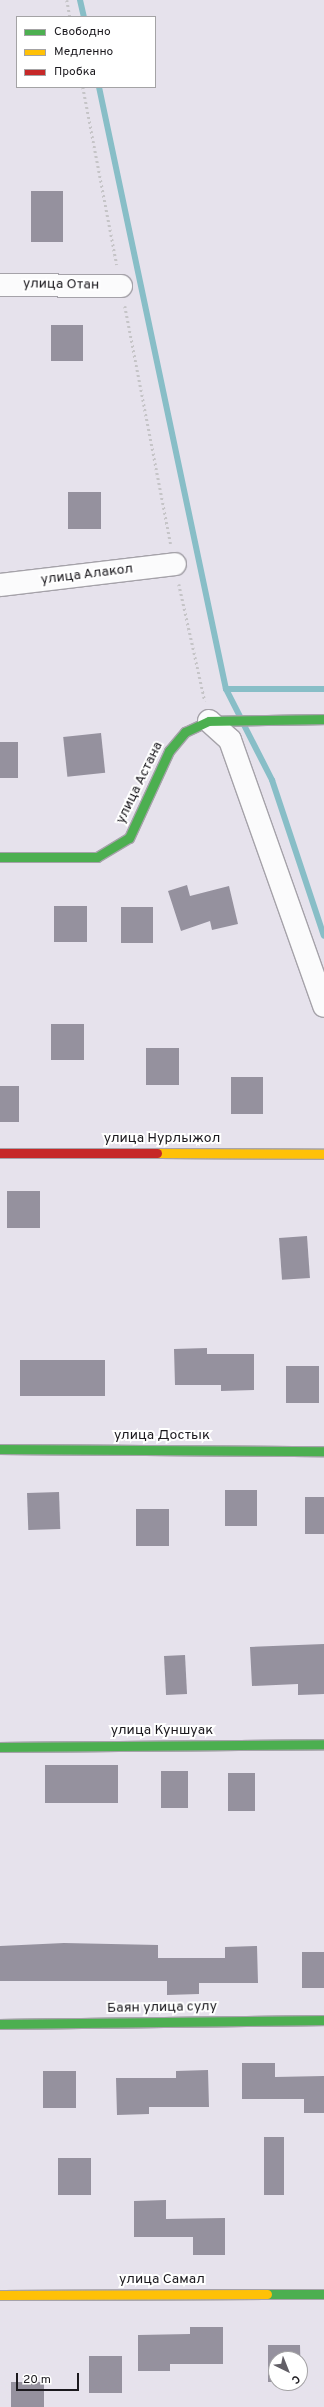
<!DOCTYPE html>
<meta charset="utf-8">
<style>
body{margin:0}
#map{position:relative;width:324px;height:2407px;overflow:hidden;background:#e6e2ec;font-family:Overpass,sans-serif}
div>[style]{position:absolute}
.stream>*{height:6px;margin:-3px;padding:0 3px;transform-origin:3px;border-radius:3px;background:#88bec7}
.building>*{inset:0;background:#95919e;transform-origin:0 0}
.path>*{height:2.5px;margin-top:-1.25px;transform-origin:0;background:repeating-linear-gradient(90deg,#c5c4c7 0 2px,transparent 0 5px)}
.roads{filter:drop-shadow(1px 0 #a5a2a9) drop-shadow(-1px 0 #a5a2a9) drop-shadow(0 1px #a5a2a9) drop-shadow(0 -1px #a5a2a9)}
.street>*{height:22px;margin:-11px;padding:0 11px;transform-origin:11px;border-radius:11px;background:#fbfbfc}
.fast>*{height:9px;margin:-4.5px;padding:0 4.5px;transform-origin:4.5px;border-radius:4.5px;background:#4caf50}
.slow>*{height:9px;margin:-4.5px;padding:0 4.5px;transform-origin:4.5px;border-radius:4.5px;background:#ffc107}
.jam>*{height:9px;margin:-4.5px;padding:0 4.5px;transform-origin:4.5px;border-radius:4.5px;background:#c62828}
span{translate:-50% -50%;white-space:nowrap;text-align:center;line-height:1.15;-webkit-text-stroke:4px #fff;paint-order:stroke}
.street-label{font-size:14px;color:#1b191e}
.legend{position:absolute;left:16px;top:16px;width:140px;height:72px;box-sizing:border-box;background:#fff;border:1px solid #a4a3a5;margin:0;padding:5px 7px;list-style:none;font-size:12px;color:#1b191e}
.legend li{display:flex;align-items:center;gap:8px;height:20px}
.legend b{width:20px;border:1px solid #a4a3a5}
.north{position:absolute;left:268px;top:2351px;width:40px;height:40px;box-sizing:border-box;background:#fff;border:1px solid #a4a3a5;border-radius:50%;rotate:137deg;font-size:11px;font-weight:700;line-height:16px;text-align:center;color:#1b191e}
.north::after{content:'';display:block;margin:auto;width:14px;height:18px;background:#625f66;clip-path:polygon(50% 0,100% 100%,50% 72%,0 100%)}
.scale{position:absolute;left:16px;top:2373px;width:63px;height:18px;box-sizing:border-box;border:2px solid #1b191e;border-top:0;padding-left:5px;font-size:12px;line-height:14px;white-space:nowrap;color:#1b191e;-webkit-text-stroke:3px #fff;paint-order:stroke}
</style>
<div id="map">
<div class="stream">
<i style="left:80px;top:0;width:17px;rotate:77deg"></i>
<i style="left:99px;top:87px;width:615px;rotate:78.09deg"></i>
<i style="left:226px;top:689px;width:31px;rotate:63deg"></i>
<i style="left:226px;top:689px;width:98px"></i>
<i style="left:244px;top:725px;width:62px;rotate:63deg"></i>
<i style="left:272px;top:780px;width:164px;rotate:71.6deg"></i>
</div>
<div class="building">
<i style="left:63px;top:191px;width:51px;height:32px;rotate:90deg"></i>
<i style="left:51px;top:325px;width:32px;height:36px"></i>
<i style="left:68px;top:492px;width:33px;height:37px"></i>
<i style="left:101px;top:733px;width:40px;height:38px;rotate:84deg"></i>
<i style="left:0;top:742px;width:18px;height:36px"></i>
<i style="clip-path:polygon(187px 885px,190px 896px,229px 886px,238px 924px,212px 930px,210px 921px,181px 931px,168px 891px)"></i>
<i style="left:54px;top:906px;width:33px;height:36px"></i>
<i style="left:121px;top:907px;width:32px;height:36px"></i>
<i style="left:51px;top:1024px;width:33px;height:36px"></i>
<i style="left:179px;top:1048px;width:37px;height:33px;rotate:90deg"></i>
<i style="left:231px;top:1077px;width:32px;height:37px"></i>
<i style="left:0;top:1086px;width:19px;height:36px"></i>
<i style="left:40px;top:1191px;width:37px;height:33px;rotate:90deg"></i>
<i style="left:307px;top:1236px;width:42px;height:28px;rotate:86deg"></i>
<i style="clip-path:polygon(207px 1348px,207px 1354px,254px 1354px,254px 1390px,221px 1391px,221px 1385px,175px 1385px,174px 1349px)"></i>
<i style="left:105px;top:1360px;width:36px;height:85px;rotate:90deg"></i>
<i style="left:319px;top:1366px;width:37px;height:33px;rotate:90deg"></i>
<i style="left:225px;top:1490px;width:32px;height:36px"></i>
<i style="left:59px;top:1492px;width:37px;height:32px;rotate:88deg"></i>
<i style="left:305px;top:1497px;width:19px;height:37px"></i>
<i style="left:136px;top:1509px;width:33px;height:37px"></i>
<i style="clip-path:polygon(324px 1644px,324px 1694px,298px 1695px,298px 1684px,252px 1686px,250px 1647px)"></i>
<i style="left:185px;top:1655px;width:39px;height:21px;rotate:87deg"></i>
<i style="left:45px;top:1765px;width:73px;height:38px"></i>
<i style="left:161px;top:1771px;width:27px;height:37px"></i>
<i style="left:228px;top:1773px;width:27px;height:38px"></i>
<i style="clip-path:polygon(64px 1943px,158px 1945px,158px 1958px,225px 1958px,225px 1947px,257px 1946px,258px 1983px,199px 1983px,199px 1994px,167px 1995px,167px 1981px,0 1981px,0 1946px)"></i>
<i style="left:302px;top:1952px;width:22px;height:36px"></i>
<i style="clip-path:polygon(242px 2063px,275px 2063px,275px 2077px,324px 2076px,324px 2113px,304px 2113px,304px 2099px,242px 2099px)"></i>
<i style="clip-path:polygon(208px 2070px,209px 2107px,149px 2107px,149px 2114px,117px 2115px,116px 2078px,176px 2078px,176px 2071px)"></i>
<i style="left:76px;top:2071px;width:37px;height:33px;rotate:90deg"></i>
<i style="left:264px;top:2137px;width:20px;height:58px"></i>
<i style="left:91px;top:2158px;width:37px;height:33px;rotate:90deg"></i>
<i style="clip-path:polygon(166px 2200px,166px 2219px,225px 2218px,225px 2255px,193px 2255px,193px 2237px,134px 2237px,134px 2201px)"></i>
<i style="clip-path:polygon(190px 2327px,223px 2327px,223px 2364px,170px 2364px,170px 2371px,138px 2371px,138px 2335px,190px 2334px)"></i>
<i style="clip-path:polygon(268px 2345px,300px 2345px,301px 2382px,300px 2359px,276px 2359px,276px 2382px,268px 2382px)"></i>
<i style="left:122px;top:2356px;width:37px;height:33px;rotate:90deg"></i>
<i style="left:44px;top:2382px;width:25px;height:33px;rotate:90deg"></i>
</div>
<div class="path">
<i style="left:67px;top:0;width:17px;rotate:80deg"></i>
<i style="left:83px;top:87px;width:181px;rotate:79.2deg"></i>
<i style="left:125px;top:306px;width:242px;rotate:79.1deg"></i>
<i style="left:179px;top:584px;width:120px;rotate:77.5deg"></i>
</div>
<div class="roads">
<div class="street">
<i style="left:0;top:285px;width:121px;rotate:0.5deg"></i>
<i style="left:0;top:585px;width:176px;rotate:-6.8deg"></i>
<i style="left:209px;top:721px;width:28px;rotate:42deg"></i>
<i style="left:230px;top:740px;width:282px;rotate:70.5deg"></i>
</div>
<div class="fast">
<i style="left:0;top:857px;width:97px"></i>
<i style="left:97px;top:857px;width:37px;rotate:-31deg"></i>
<i style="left:129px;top:838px;width:96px;rotate:-65.3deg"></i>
<i style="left:169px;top:751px;width:25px;rotate:-50deg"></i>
<i style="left:185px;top:732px;width:26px;rotate:-25deg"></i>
<i style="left:209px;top:721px;width:115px;rotate:-1deg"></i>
<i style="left:0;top:1449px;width:324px;rotate:0.4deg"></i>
<i style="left:0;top:1747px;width:324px;rotate:-0.5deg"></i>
<i style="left:0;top:2024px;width:324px;rotate:-0.7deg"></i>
<i style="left:267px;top:2294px;width:57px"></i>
</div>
<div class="slow">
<i style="left:157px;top:1153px;width:167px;rotate:0.3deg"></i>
<i style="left:0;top:2295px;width:267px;rotate:-0.2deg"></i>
</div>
<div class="jam">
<i style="left:0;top:1153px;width:157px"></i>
</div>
</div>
<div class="street-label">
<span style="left:61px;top:285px;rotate:1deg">улица Отан</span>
<span style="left:87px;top:575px;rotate:-7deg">улица Алакол</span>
<span style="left:140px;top:783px;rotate:-64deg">улица Астана</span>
<span style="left:162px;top:1139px">улица Нурлыжол</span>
<span style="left:162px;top:1436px">улица Достык</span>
<span style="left:162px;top:1731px">улица Куншуак</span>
<span style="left:162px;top:2008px;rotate:-1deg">Баян улица сулу</span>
<span style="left:162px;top:2280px">улица Самал</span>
</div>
<ul class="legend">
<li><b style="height:5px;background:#4caf50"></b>Свободно</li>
<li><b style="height:5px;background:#ffc107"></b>Медленно</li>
<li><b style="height:5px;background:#c62828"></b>Пробка</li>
</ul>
<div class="north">С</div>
<div class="scale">20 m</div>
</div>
